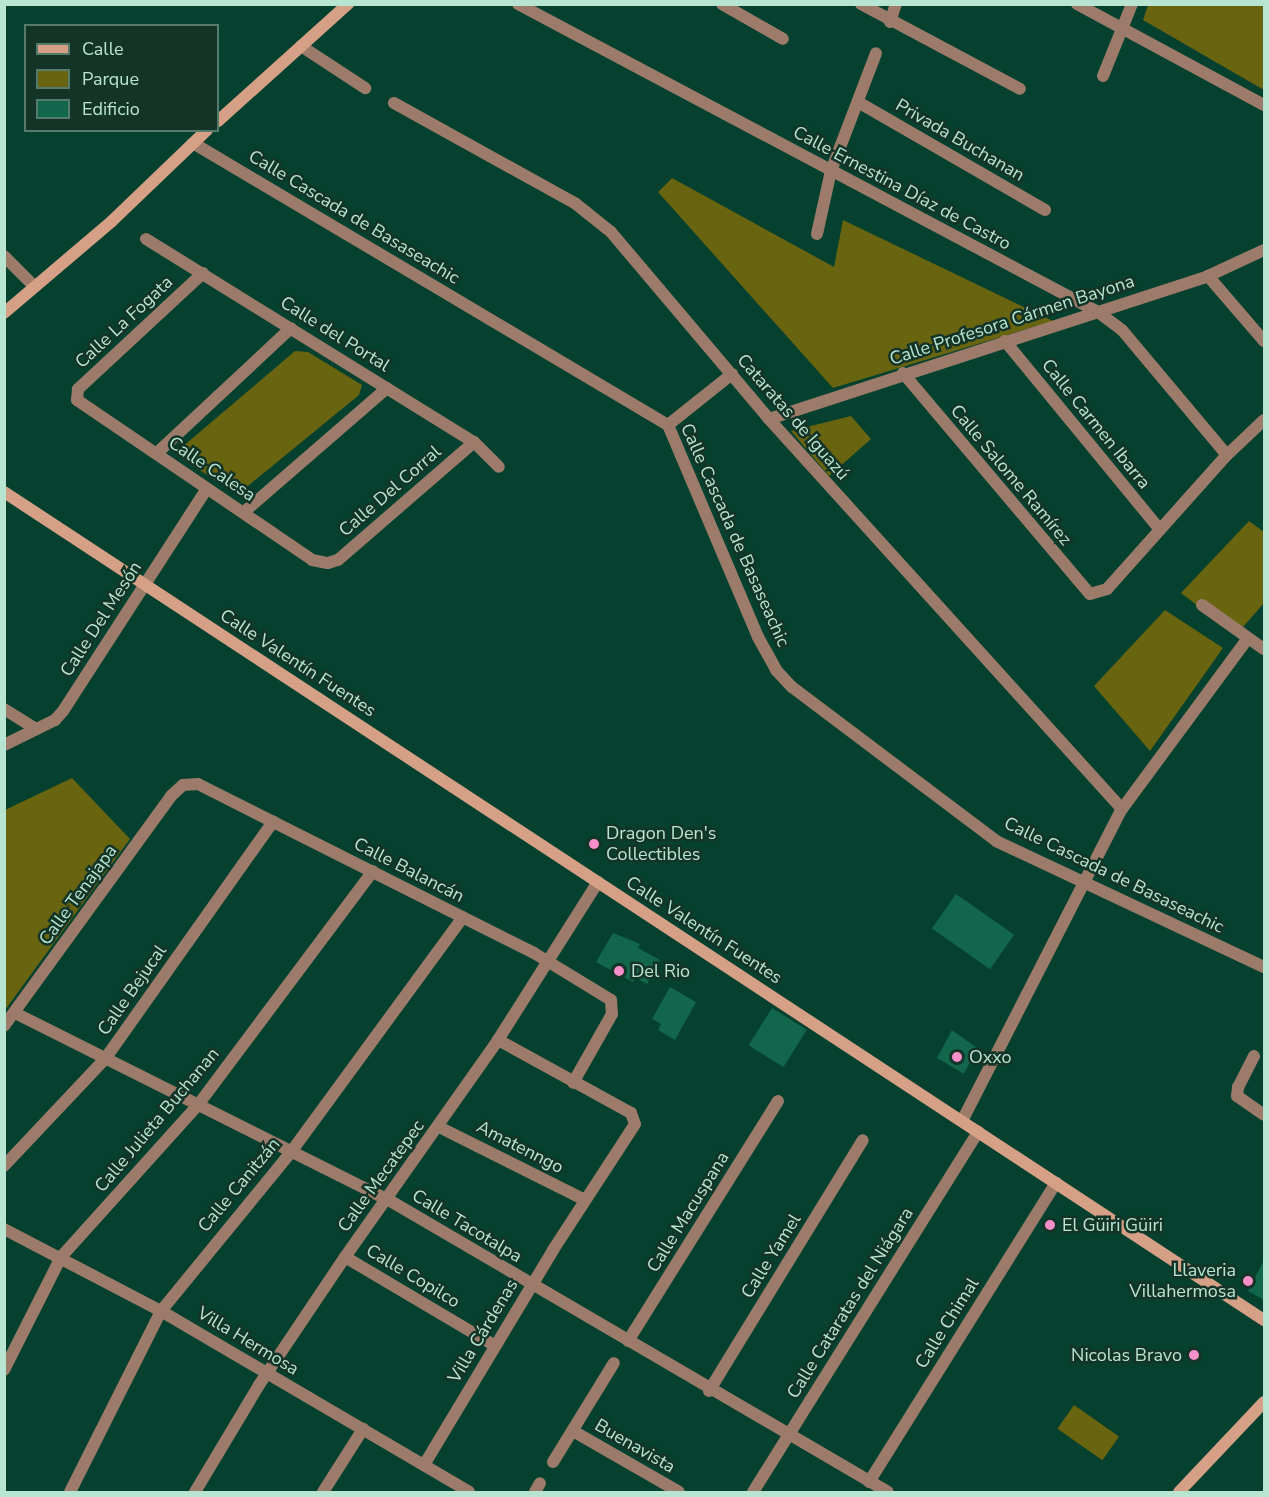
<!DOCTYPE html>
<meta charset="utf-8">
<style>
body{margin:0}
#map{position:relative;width:1269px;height:1497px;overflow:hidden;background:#06412f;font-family:"Nunito Sans",sans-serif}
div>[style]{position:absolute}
.green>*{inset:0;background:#68640f;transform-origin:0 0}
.building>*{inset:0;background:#11664c;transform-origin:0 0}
.street>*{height:12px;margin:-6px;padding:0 6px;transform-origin:6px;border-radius:6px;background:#9d7b6a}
.secondary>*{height:12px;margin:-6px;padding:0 6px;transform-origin:6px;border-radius:6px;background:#d6a086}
.dots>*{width:16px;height:16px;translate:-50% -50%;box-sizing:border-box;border:3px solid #143428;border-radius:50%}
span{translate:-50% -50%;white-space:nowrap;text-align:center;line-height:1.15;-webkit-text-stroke:5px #143428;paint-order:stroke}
.street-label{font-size:18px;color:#b7e5d1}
.poi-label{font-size:18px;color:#b7e5d1}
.left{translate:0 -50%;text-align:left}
.right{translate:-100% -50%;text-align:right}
.frame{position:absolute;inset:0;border:6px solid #b7e5d1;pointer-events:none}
.legend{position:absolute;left:24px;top:24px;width:195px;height:108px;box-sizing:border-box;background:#143428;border:2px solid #557b6c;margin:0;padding:8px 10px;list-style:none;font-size:18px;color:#b7e5d1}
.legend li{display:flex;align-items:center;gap:12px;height:30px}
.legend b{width:30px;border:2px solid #557b6c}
</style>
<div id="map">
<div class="green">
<i style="clip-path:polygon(1148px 5px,1264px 5px,1264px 90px,1143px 20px)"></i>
<i style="clip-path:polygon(672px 178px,834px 267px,843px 220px,1053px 321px,833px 388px,658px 192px)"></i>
<i style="clip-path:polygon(295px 351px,308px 352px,362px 385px,359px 395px,243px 490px,232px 491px,181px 458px,181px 448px)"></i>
<i style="clip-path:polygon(851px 416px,871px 439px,829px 476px,791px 431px)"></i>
<i style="clip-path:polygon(1249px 521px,1264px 532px,1264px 603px,1236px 635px,1181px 593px)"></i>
<i style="clip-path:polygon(1165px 610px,1223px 648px,1150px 751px,1094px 686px)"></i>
<i style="clip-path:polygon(72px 778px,130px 839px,5px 1010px,5px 810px)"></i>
<i style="left:1074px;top:1405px;width:55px;height:29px;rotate:35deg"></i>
</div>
<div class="building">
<i style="left:956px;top:894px;width:71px;height:42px;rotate:35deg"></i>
<i style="clip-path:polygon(613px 933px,640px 944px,638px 948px,660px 960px,647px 984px,636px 978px,633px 982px,596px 962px)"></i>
<i style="clip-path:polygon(670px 987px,696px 1002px,675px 1040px,658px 1030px,661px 1024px,652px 1019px)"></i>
<i style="left:772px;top:1008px;width:41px;height:44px;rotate:32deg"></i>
<i style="clip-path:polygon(952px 1030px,977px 1048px,964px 1074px,937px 1058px)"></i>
<i style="clip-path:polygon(1264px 1260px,1264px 1300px,1248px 1291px)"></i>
</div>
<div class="street">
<i style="left:518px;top:4px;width:657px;rotate:27.97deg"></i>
<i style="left:1098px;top:312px;width:30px;rotate:37deg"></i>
<i style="left:1122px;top:330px;width:163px;rotate:50deg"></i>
<i style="left:722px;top:4px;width:70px;rotate:29.8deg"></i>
<i style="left:861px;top:4px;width:180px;rotate:28.1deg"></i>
<i style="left:1077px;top:4px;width:213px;rotate:28.4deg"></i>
<i style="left:890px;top:22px;width:19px;rotate:-72deg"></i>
<i style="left:301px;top:46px;width:77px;rotate:33.3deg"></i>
<i style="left:1103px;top:76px;width:78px;rotate:-68.1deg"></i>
<i style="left:858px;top:102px;width:216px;rotate:30deg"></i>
<i style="left:394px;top:103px;width:208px;rotate:29deg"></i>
<i style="left:576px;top:204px;width:45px;rotate:38.7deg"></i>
<i style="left:611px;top:232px;width:245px;rotate:49.8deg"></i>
<i style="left:769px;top:419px;width:526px;rotate:47.85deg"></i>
<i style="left:193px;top:143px;width:552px;rotate:30.7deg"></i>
<i style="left:668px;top:425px;width:230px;rotate:67deg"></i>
<i style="left:758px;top:637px;width:38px;rotate:61deg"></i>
<i style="left:776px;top:670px;width:23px;rotate:47deg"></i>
<i style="left:792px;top:687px;width:256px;rotate:37deg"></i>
<i style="left:996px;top:841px;width:296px;rotate:25.2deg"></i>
<i style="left:817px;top:234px;width:65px;rotate:-77.5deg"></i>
<i style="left:831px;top:171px;width:126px;rotate:-69.1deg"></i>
<i style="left:146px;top:239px;width:386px;rotate:31.8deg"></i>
<i style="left:474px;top:442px;width:35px;rotate:45deg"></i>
<i style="left:4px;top:256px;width:42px;rotate:45deg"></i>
<i style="left:203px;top:273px;width:171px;rotate:137.1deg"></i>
<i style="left:78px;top:389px;width:11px;rotate:95deg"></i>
<i style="left:77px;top:400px;width:284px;rotate:34.2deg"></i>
<i style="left:312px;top:560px;width:16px;rotate:11deg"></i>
<i style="left:328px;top:563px;width:10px;rotate:-17deg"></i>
<i style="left:338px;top:560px;width:180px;rotate:-40.9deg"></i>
<i style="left:1208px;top:276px;width:86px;rotate:49.3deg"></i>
<i style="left:1005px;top:341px;width:244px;rotate:50.6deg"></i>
<i style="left:903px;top:373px;width:289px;rotate:49.8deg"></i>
<i style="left:1090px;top:594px;width:18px;rotate:-16deg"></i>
<i style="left:1107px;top:589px;width:180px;rotate:-48.2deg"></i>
<i style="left:1227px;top:455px;width:51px;rotate:-43.4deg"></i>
<i style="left:769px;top:419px;width:462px;rotate:-18deg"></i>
<i style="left:1208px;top:276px;width:62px;rotate:-24.9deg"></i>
<i style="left:668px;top:425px;width:82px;rotate:-38.6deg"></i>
<i style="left:157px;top:453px;width:183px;rotate:-43deg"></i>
<i style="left:244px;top:512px;width:189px;rotate:-40.9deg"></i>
<i style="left:1202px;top:605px;width:76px;rotate:35.4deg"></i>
<i style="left:4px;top:709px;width:38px;rotate:32deg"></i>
<i style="left:4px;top:745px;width:57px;rotate:-26.1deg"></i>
<i style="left:55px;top:720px;width:12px;rotate:-48deg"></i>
<i style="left:63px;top:711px;width:265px;rotate:-57.1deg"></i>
<i style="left:15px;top:1013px;width:416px;rotate:26.6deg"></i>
<i style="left:387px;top:1199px;width:580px;rotate:30.32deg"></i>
<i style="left:4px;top:1026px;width:284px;rotate:-54deg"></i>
<i style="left:171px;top:796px;width:16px;rotate:-43deg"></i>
<i style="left:183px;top:785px;width:15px;rotate:-4deg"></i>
<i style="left:198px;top:784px;width:376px;rotate:26.7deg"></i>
<i style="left:534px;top:953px;width:90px;rotate:31.4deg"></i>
<i style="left:611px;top:1000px;width:14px;rotate:86deg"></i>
<i style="left:612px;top:1014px;width:79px;rotate:119.5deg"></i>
<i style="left:1254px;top:1056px;width:35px;rotate:117deg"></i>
<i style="left:1238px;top:1087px;width:9px;rotate:96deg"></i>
<i style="left:1237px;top:1096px;width:33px;rotate:35deg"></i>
<i style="left:962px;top:1121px;width:351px;rotate:-62.9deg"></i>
<i style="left:1122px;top:809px;width:212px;rotate:-53.6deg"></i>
<i style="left:439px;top:1127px;width:163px;rotate:26.6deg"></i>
<i style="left:4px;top:1166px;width:147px;rotate:-46.7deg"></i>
<i style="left:105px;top:1059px;width:291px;rotate:-54.7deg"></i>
<i style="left:4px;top:1229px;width:177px;rotate:27.6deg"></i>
<i style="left:161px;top:1311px;width:357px;rotate:30.4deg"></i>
<i style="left:345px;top:1257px;width:173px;rotate:30.6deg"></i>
<i style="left:628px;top:1341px;width:283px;rotate:-58deg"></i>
<i style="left:4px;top:1370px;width:127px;rotate:-63.2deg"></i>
<i style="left:61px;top:1257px;width:205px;rotate:-48deg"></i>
<i style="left:198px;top:1105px;width:292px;rotate:-53.2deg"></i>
<i style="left:709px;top:1391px;width:294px;rotate:-58.5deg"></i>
<i style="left:573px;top:1431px;width:122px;rotate:29.9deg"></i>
<i style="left:553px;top:1462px;width:116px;rotate:-58.4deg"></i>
<i style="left:424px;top:1465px;width:251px;rotate:-59deg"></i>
<i style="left:553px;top:1250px;width:150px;rotate:-56.9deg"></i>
<i style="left:635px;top:1124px;width:12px;rotate:-110deg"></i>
<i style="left:631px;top:1113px;width:152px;rotate:-151.2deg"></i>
<i style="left:869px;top:1482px;width:353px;rotate:-58deg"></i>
<i style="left:70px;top:1492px;width:203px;rotate:-63.3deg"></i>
<i style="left:161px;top:1311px;width:205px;rotate:-50.7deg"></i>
<i style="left:291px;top:1152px;width:291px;rotate:-53.8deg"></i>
<i style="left:195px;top:1492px;width:125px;rotate:-59.1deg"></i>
<i style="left:259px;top:1385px;width:154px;rotate:-56.1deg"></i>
<i style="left:345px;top:1257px;width:266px;rotate:-54.8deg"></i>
<i style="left:498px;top:1040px;width:187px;rotate:-57.7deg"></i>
<i style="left:323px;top:1492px;width:75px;rotate:-57.6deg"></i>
<i style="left:535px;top:1492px;width:10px;rotate:-61deg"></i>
<i style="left:753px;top:1492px;width:425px;rotate:-58deg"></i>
</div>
<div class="secondary">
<i style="left:218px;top:121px;width:175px;rotate:-42deg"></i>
<i style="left:4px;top:313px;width:142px;rotate:-40.4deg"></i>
<i style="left:112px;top:221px;width:132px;rotate:-43.8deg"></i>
<i style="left:4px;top:492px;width:1508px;rotate:33.31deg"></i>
<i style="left:1179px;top:1492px;width:124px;rotate:-46.6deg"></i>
</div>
<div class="dots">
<i style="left:594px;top:844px;background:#f98fc9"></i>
<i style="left:619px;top:971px;background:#f98fc9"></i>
<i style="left:957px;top:1057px;background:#f98fc9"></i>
<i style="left:1050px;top:1225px;background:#f98fc9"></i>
<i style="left:1248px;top:1281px;background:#f98fc9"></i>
<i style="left:1194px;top:1355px;background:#f98fc9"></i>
</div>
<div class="street-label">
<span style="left:960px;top:140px;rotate:30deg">Privada Buchanan</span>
<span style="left:902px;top:188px;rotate:28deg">Calle Ernestina Díaz de Castro</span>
<span style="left:354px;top:217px;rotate:31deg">Calle Cascada de Basaseachic</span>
<span style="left:1012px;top:320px;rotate:-18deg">Calle Profesora Cármen Bayona</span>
<span style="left:124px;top:322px;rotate:-43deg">Calle La Fogata</span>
<span style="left:335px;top:334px;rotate:32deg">Calle del Portal</span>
<span style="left:793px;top:417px;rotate:49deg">Cataratas de Iguazú</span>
<span style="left:1096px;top:424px;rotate:51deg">Calle Carmen Ibarra</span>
<span style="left:212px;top:469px;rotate:34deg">Calle Calesa</span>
<span style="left:1011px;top:475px;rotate:50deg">Calle Salome Ramírez</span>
<span style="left:390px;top:491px;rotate:-41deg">Calle Del Corral</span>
<span style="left:735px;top:535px;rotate:66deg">Calle Cascada de Basaseachic</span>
<span style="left:101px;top:619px;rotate:-57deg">Calle Del Mesón</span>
<span style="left:298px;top:663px;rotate:33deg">Calle Valentín Fuentes</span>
<span style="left:409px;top:870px;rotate:27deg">Calle Balancán</span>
<span style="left:1114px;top:875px;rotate:26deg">Calle Cascada de Basaseachic</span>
<span style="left:78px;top:895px;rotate:-54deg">Calle Tenajapa</span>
<span style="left:704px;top:930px;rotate:33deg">Calle Valentín Fuentes</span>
<span style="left:132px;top:990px;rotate:-55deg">Calle Bejucal</span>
<span style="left:157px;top:1120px;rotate:-50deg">Calle Julieta Buchanan</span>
<span style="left:520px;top:1147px;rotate:27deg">Amatenngo</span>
<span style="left:381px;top:1176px;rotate:-54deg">Calle Mecatepec</span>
<span style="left:239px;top:1185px;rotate:-50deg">Calle Canitzán</span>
<span style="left:688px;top:1212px;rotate:-58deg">Calle Macuspana</span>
<span style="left:467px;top:1226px;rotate:31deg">Calle Tacotalpa</span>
<span style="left:771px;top:1256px;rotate:-58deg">Calle Yamel</span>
<span style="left:413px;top:1276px;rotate:31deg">Calle Copilco</span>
<span style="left:850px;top:1303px;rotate:-58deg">Calle Cataratas del Niágara</span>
<span style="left:947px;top:1323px;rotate:-58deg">Calle Chimal</span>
<span style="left:483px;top:1331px;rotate:-59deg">Villa Cárdenas</span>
<span style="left:248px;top:1341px;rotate:31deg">Villa Hermosa</span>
<span style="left:635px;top:1446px;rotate:30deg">Buenavista</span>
</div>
<div class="poi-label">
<span class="left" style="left:606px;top:844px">Dragon Den's<br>Collectibles</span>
<span class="left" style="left:631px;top:971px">Del Rio</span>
<span class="left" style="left:969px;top:1057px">Oxxo</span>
<span class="left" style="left:1062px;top:1225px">El Güiri Güiri</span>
<span class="right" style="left:1236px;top:1281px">Llaveria<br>Villahermosa</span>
<span class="right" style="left:1182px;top:1355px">Nicolas Bravo</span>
</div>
<div class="frame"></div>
<ul class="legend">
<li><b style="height:8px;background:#d6a086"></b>Calle</li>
<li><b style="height:16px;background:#68640f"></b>Parque</li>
<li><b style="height:16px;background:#11664c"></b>Edificio</li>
</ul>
</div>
